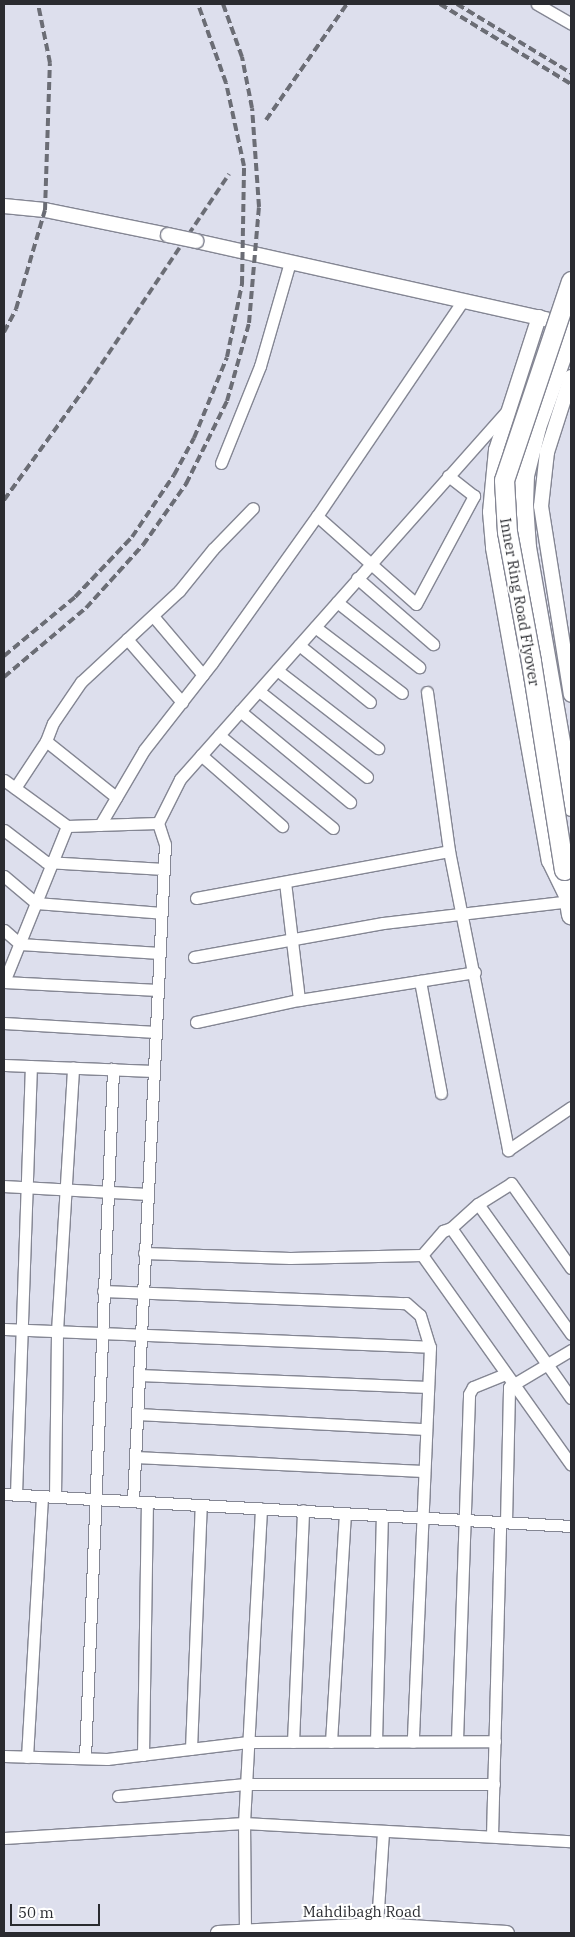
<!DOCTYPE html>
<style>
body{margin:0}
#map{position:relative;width:575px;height:1937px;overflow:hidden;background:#dddfed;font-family:"IBM Plex Serif",serif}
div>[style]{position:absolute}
.roads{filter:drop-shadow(1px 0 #848693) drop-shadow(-1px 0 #848693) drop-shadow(0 1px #848693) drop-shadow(0 -1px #848693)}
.minor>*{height:11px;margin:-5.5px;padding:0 5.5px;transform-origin:5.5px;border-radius:5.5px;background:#fff}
.tertiary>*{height:14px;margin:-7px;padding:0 7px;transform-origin:7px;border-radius:7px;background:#fff}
.trunk>*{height:19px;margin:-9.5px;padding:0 9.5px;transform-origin:9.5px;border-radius:9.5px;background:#fff}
.rail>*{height:4px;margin-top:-2px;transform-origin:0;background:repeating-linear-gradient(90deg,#6b6d75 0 8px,transparent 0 12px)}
.bridges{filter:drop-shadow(1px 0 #848693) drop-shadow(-1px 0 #848693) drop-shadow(0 1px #848693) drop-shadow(0 -1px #848693)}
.tertiary-bridge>*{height:14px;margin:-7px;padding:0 7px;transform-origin:7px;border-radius:7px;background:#fff}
.trunk-bridge>*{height:19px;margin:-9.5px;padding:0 9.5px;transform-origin:9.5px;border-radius:9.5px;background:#fff}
span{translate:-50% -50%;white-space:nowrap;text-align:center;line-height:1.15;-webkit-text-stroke:4px #fff;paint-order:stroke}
.street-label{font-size:15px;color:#2a2b30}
.frame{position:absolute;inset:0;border:5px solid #2a2b30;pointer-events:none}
.scale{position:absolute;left:10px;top:1904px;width:90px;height:22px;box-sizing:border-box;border:2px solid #2a2b30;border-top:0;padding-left:6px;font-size:15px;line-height:18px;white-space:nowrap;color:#2a2b30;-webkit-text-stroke:4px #fff;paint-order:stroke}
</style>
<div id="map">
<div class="roads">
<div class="minor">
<i style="left:537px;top:4px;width:39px;rotate:30deg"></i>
<i style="left:221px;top:463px;width:105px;rotate:-68.1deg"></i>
<i style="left:260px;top:366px;width:108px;rotate:-73.9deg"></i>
<i style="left:317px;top:516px;width:261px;rotate:-55.9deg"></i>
<i style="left:357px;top:578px;width:101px;rotate:41deg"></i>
<i style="left:337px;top:602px;width:105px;rotate:38.4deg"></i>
<i style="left:153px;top:616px;width:77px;rotate:49.7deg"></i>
<i style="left:315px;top:627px;width:109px;rotate:37.2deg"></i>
<i style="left:127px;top:639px;width:84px;rotate:48.9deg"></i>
<i style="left:299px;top:645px;width:91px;rotate:38.8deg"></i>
<i style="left:277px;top:670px;width:128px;rotate:37.7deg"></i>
<i style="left:259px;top:691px;width:138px;rotate:38.5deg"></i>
<i style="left:427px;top:692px;width:161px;rotate:82.1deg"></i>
<i style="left:449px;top:851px;width:305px;rotate:78.8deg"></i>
<i style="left:508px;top:1150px;width:76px;rotate:-34.3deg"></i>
<i style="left:240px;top:711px;width:143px;rotate:39.6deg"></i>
<i style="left:219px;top:735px;width:147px;rotate:39.2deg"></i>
<i style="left:46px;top:741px;width:90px;rotate:38.7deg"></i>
<i style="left:201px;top:755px;width:108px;rotate:41.2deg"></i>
<i style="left:4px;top:780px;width:78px;rotate:36.1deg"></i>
<i style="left:67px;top:826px;width:168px;rotate:112deg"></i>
<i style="left:15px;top:788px;width:56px;rotate:-56.6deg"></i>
<i style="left:46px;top:741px;width:19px;rotate:-69deg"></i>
<i style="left:53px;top:723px;width:50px;rotate:-55.7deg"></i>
<i style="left:81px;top:682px;width:134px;rotate:-42.9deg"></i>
<i style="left:179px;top:591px;width:54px;rotate:-51deg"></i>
<i style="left:213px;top:549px;width:57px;rotate:-45.7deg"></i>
<i style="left:158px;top:823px;width:49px;rotate:-63.4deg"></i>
<i style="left:180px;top:779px;width:491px;rotate:-48.4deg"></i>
<i style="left:100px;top:825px;width:87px;rotate:-59.6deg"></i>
<i style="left:144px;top:750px;width:110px;rotate:-52deg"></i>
<i style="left:212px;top:663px;width:181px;rotate:-54.5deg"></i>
<i style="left:317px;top:516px;width:132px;rotate:41.6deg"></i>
<i style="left:416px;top:604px;width:123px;rotate:-61.8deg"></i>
<i style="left:474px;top:496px;width:33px;rotate:-142deg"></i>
<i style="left:67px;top:826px;width:91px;rotate:-1.9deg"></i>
<i style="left:158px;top:823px;width:22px;rotate:72deg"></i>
<i style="left:165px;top:844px;width:658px;rotate:92.79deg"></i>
<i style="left:4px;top:830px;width:53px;rotate:37.3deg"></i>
<i style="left:46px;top:862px;width:118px;rotate:3.4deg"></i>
<i style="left:4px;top:876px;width:42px;rotate:40.2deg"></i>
<i style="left:36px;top:903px;width:126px;rotate:4.5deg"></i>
<i style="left:285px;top:882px;width:119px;rotate:83.2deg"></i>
<i style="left:299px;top:1000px;width:178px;rotate:-9deg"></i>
<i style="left:196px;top:898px;width:257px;rotate:-10.5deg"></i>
<i style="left:4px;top:930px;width:21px;rotate:41deg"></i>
<i style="left:20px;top:944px;width:140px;rotate:3.7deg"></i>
<i style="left:194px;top:957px;width:192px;rotate:-10.2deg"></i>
<i style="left:383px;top:923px;width:187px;rotate:-6.7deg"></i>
<i style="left:420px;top:981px;width:114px;rotate:79.4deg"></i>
<i style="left:4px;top:982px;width:154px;rotate:3deg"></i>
<i style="left:196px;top:1022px;width:105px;rotate:-12.1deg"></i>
<i style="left:4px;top:1023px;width:152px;rotate:3.4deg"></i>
<i style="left:4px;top:1065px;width:150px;rotate:2.3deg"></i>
<i style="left:4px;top:1186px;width:143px;rotate:3.2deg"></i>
<i style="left:478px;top:1204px;width:160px;rotate:54.4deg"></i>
<i style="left:451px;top:1228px;width:208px;rotate:54.8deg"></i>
<i style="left:144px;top:1253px;width:146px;rotate:2deg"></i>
<i style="left:290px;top:1258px;width:132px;rotate:-1.3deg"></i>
<i style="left:422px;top:1255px;width:257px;rotate:54.6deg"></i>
<i style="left:422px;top:1255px;width:32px;rotate:-49deg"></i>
<i style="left:443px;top:1231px;width:9px;rotate:-21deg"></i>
<i style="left:451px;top:1228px;width:36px;rotate:-42deg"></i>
<i style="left:478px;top:1204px;width:39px;rotate:-32deg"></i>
<i style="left:511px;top:1183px;width:104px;rotate:54.8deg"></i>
<i style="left:103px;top:1291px;width:303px;rotate:2.3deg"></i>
<i style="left:406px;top:1303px;width:18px;rotate:41deg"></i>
<i style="left:420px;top:1315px;width:34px;rotate:73deg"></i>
<i style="left:4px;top:1329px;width:426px;rotate:2.4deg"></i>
<i style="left:430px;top:1347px;width:395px;rotate:92.5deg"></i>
<i style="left:139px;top:1375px;width:289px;rotate:2.4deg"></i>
<i style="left:137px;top:1414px;width:289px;rotate:3deg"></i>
<i style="left:135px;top:1457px;width:288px;rotate:2.8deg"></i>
<i style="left:4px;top:1494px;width:568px;rotate:3.23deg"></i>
<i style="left:16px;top:1494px;width:428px;rotate:-88deg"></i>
<i style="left:55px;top:1497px;width:166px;rotate:-89.3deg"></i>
<i style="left:57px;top:1331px;width:264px;rotate:-86.5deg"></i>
<i style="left:506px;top:1522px;width:135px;rotate:-88.7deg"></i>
<i style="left:509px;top:1387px;width:72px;rotate:-30.8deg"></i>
<i style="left:457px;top:1740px;width:346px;rotate:-88deg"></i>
<i style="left:469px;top:1394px;width:8px;rotate:-60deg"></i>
<i style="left:473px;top:1387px;width:35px;rotate:-22deg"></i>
<i style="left:293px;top:1742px;width:232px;rotate:-87.5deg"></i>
<i style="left:331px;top:1742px;width:229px;rotate:-86.5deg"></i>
<i style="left:376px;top:1742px;width:227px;rotate:-88.5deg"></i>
<i style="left:191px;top:1749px;width:244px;rotate:-87.7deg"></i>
<i style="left:143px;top:1755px;width:253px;rotate:-89.1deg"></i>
<i style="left:4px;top:1756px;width:103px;rotate:1.7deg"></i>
<i style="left:107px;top:1759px;width:142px;rotate:-6.9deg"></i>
<i style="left:248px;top:1742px;width:247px;rotate:-0.2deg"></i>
<i style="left:27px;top:1757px;width:261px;rotate:-86.7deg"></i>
<i style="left:85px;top:1758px;width:690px;rotate:-87.67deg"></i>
<i style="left:118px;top:1796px;width:128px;rotate:-5.4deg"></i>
<i style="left:245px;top:1784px;width:249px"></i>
<i style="left:492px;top:1836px;width:314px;rotate:-88.5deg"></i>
<i style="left:4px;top:1838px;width:240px;rotate:-3.6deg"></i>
<i style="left:244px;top:1823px;width:327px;rotate:3.2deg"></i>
<i style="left:377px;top:1925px;width:94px;rotate:-86.3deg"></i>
<i style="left:245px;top:1933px;width:110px;rotate:-90.5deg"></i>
<i style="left:244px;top:1823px;width:315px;rotate:-86.9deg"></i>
</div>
<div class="tertiary">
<i style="left:4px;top:206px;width:41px;rotate:5.6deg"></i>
<i style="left:45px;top:210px;width:126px;rotate:11.5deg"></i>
<i style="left:196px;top:241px;width:359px;rotate:12.6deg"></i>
<i style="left:539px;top:317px;width:140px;rotate:107.9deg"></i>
<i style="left:496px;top:450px;width:62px;rotate:95.5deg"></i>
<i style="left:490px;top:512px;width:36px;rotate:85deg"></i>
<i style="left:493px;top:548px;width:318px;rotate:79.9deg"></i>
<i style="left:549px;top:861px;width:39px;rotate:64deg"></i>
<i style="left:571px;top:377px;width:79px;rotate:107.7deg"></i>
<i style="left:547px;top:452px;width:54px;rotate:96.3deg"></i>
<i style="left:541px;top:506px;width:191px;rotate:81deg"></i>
<i style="left:218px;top:1933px;width:159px;rotate:-2.9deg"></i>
<i style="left:377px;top:1925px;width:130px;rotate:3.5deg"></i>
</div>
<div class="trunk">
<i style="left:571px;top:329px;width:104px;rotate:109.7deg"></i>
<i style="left:536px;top:427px;width:49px;rotate:104deg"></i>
<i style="left:524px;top:475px;width:29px;rotate:92deg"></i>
<i style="left:523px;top:504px;width:43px;rotate:86deg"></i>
<i style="left:526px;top:547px;width:263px;rotate:80.1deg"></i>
<i style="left:564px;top:870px;width:45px;rotate:81deg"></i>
</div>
</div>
<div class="rail">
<i style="left:440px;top:4px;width:153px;rotate:31.4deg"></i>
<i style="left:457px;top:4px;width:133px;rotate:31.2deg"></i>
<i style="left:266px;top:120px;width:141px;rotate:-55.1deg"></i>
<i style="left:4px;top:332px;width:26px;rotate:-62deg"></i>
<i style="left:16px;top:309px;width:103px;rotate:-73.7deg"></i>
<i style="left:45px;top:210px;width:147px;rotate:-88.1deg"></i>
<i style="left:50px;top:63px;width:60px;rotate:-101.5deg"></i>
<i style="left:4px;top:500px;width:143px;rotate:-54.1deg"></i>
<i style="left:88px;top:384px;width:253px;rotate:-56.1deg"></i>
<i style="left:4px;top:656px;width:92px;rotate:-39.7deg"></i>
<i style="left:75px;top:597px;width:83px;rotate:-46.5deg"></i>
<i style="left:132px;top:537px;width:75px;rotate:-55.9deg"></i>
<i style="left:174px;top:475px;width:42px;rotate:-61.6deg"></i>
<i style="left:194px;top:438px;width:87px;rotate:-67.8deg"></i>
<i style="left:227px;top:357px;width:75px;rotate:-78.4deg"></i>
<i style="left:242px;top:284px;width:118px;rotate:-89deg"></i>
<i style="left:244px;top:166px;width:85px;rotate:-102.2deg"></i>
<i style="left:226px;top:83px;width:84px;rotate:-109.5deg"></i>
<i style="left:4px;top:677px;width:107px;rotate:-40.1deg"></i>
<i style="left:86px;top:608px;width:85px;rotate:-47.9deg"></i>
<i style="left:143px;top:545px;width:75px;rotate:-54.8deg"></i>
<i style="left:186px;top:484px;width:93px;rotate:-63.7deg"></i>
<i style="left:227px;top:401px;width:81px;rotate:-74.2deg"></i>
<i style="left:249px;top:323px;width:116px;rotate:-85.1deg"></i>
<i style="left:259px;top:207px;width:99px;rotate:-94deg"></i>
<i style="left:252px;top:108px;width:52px;rotate:-101.1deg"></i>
<i style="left:242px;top:57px;width:56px;rotate:-109.7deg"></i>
</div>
<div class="bridges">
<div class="tertiary-bridge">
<i style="left:168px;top:235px;width:29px;rotate:12deg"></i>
</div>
<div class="trunk-bridge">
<i style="left:564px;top:870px;width:212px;rotate:-99deg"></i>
<i style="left:531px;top:661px;width:131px;rotate:-100.5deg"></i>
<i style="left:507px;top:532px;width:52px;rotate:-93.3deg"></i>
<i style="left:504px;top:480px;width:210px;rotate:-71.4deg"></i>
</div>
</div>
<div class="street-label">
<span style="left:520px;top:602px;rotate:80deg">Inner Ring Road Flyover</span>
<span style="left:362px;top:1912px">Mahdibagh Road</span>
</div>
<div class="frame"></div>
<div class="scale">50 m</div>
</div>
